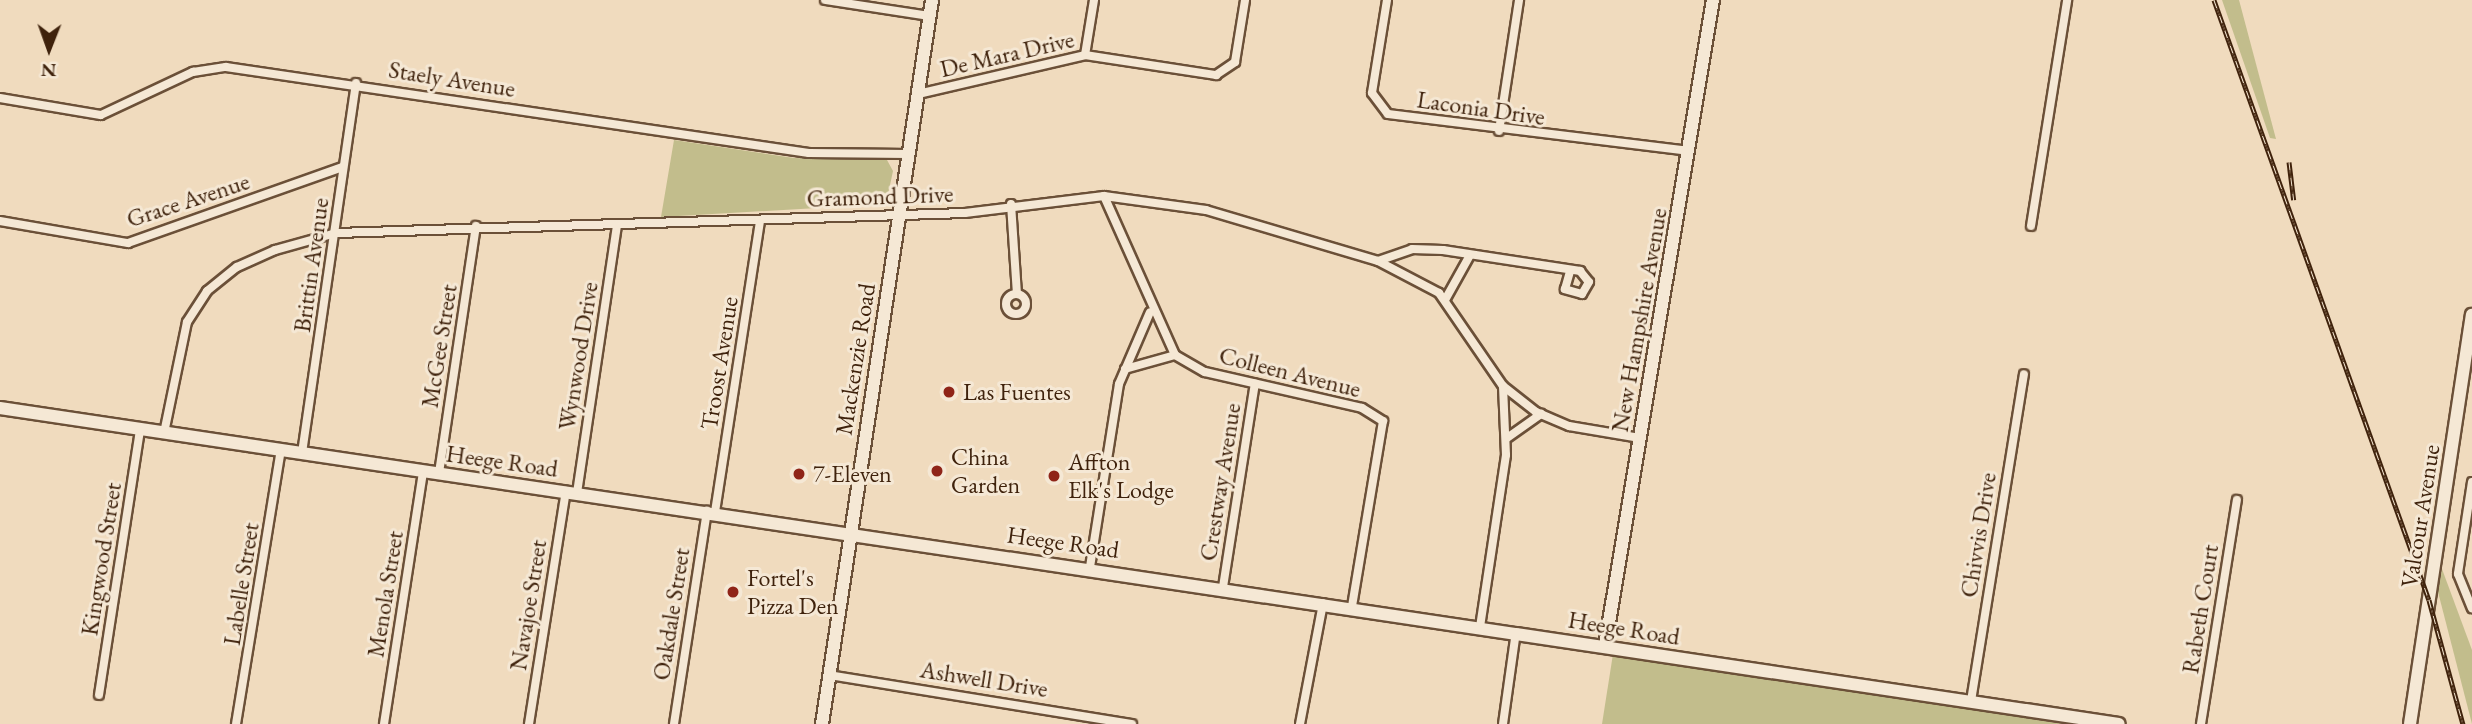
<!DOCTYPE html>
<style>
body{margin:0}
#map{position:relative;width:2472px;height:724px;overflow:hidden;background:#f0dbbe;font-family:"EB Garamond",serif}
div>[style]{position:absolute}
.green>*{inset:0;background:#c2bd8c}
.roads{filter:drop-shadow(2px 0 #6b5038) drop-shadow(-2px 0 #6b5038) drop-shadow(0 2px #6b5038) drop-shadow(0 -2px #6b5038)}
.street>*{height:8px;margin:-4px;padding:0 4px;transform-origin:4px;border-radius:4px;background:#f5e8d5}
.street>.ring{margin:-4px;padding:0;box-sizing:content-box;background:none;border:8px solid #f5e8d5;border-radius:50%}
.secondary>*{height:12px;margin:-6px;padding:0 6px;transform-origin:6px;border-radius:6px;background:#f5e8d5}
.rail>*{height:5px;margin-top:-2.5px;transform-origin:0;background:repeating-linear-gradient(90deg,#f5e8d5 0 8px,#3f220c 0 16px);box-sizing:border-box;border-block:2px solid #3f220c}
.dots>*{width:19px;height:19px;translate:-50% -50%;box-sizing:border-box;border:4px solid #f5e8d5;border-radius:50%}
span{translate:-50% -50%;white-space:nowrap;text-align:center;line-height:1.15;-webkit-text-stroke:6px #f5e8d5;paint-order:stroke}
.street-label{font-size:24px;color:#3f220c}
.poi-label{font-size:24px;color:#3f220c}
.left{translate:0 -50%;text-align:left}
.north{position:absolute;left:14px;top:14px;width:70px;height:70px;-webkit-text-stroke:5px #f5e8d5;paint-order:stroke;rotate:181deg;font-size:19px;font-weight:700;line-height:28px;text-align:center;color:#3f220c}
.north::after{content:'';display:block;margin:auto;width:24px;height:32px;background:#3f220c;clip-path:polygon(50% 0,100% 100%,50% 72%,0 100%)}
</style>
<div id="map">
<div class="green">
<i style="clip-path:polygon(2222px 0,2239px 0,2276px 139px,2270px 138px)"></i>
<i style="clip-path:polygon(674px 140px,794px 158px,887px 160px,893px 171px,886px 204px,661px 217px)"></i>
<i style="clip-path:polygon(2442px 569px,2472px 650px,2472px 724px,2438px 592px)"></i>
<i style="clip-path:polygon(1613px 654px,2064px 724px,1602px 724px)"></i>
</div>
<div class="roads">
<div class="street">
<i style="left:825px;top:0;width:105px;rotate:8.7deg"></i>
<i style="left:1387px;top:0;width:94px;rotate:99.2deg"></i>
<i style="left:1372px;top:93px;width:26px;rotate:53deg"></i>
<i style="left:1388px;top:114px;width:302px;rotate:7deg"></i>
<i style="left:1085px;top:55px;width:56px;rotate:-80.7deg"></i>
<i style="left:918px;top:94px;width:171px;rotate:-13.1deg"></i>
<i style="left:1085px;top:55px;width:133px;rotate:8.7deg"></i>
<i style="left:1216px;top:75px;width:23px;rotate:-34deg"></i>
<i style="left:1235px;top:62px;width:63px;rotate:-80.8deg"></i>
<i style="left:0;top:98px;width:102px;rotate:9.6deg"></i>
<i style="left:101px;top:115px;width:102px;rotate:-25.1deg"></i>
<i style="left:193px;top:72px;width:33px;rotate:-9deg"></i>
<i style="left:226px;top:67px;width:589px;rotate:8.39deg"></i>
<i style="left:809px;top:153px;width:99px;rotate:0.6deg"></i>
<i style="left:1499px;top:131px;width:133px;rotate:-81.3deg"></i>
<i style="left:1104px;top:196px;width:174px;rotate:65.9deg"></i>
<i style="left:1175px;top:355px;width:34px;rotate:30deg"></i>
<i style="left:1205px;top:372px;width:161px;rotate:12.9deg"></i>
<i style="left:1362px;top:408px;width:25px;rotate:32deg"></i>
<i style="left:1383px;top:421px;width:189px;rotate:99.5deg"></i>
<i style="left:1011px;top:204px;width:90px;rotate:86.2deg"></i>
<i style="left:0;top:221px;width:130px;rotate:9.8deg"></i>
<i style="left:128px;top:243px;width:228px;rotate:-19.5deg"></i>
<i style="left:2031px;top:226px;width:229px;rotate:-80.9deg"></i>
<i style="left:1378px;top:261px;width:36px;rotate:-19deg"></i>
<i style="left:1412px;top:249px;width:31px;rotate:2deg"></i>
<i style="left:1443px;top:250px;width:139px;rotate:8.7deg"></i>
<i style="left:1580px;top:271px;width:14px;rotate:51deg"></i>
<i style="left:1589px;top:282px;width:14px;rotate:120deg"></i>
<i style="left:1582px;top:294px;width:18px;rotate:-164deg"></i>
<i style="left:1565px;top:289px;width:18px;rotate:-74deg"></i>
<i class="ring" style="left:1006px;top:294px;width:12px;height:12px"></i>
<i style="left:1445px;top:300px;width:51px;rotate:-60.9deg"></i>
<i style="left:1125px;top:369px;width:52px;rotate:-15.6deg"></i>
<i style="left:164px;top:433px;width:113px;rotate:-78.3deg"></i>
<i style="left:187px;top:322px;width:37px;rotate:-57deg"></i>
<i style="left:207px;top:291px;width:38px;rotate:-39deg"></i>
<i style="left:237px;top:267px;width:42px;rotate:-24.1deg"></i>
<i style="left:275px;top:250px;width:63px;rotate:-15.6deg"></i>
<i style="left:336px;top:233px;width:629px;rotate:-1.82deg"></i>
<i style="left:965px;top:213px;width:140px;rotate:-7deg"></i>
<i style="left:1104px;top:196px;width:103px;rotate:7.8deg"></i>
<i style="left:1206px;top:210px;width:179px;rotate:16.5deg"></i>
<i style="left:1378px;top:261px;width:69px;rotate:27.7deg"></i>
<i style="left:1439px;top:293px;width:113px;rotate:55.5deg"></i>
<i style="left:1503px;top:386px;width:42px;rotate:38.2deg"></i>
<i style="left:1536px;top:412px;width:36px;rotate:23deg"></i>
<i style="left:1569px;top:426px;width:72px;rotate:9.6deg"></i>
<i style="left:1507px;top:438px;width:42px;rotate:-35.2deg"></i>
<i style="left:302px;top:453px;width:374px;rotate:-81.7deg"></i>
<i style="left:439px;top:473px;width:250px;rotate:-81.5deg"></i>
<i style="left:2472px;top:482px;width:93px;rotate:98.7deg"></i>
<i style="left:2458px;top:574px;width:37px;rotate:68deg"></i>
<i style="left:577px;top:493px;width:270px;rotate:-81.5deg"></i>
<i style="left:715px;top:512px;width:294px;rotate:-81.2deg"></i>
<i style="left:1090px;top:567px;width:185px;rotate:-81deg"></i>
<i style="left:1119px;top:384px;width:78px;rotate:-66.7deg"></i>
<i style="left:1223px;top:587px;width:206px;rotate:-81.1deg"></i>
<i style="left:1480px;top:627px;width:174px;rotate:-81.4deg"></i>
<i style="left:1506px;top:455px;width:69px;rotate:-92.5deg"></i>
<i style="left:829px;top:675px;width:307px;rotate:9.2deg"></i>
<i style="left:99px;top:695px;width:268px;rotate:-81.2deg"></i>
<i style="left:1971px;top:701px;width:331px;rotate:-80.8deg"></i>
<i style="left:236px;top:724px;width:278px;rotate:-80.7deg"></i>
<i style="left:384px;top:724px;width:256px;rotate:-81.2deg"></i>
<i style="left:529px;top:724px;width:236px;rotate:-81deg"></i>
<i style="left:674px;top:724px;width:216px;rotate:-81.2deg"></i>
<i style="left:1300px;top:724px;width:123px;rotate:-79.2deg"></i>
<i style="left:1503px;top:724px;width:93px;rotate:-82deg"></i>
<i style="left:2201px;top:724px;width:227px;rotate:-80.9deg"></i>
</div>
<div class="secondary">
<i style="left:0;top:408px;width:2142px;rotate:8.48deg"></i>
<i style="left:1605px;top:646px;width:655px;rotate:-80.51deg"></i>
<i style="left:822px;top:724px;width:732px;rotate:-81.36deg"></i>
<i style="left:2410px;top:724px;width:414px;rotate:-81.4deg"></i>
</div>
</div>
<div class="rail">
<i style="left:2214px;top:0;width:637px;rotate:70.29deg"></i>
<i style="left:2429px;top:600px;width:129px;rotate:74.7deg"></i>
<i style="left:2289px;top:162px;width:38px;rotate:83deg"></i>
</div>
<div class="dots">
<i style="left:949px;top:392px;background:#8f2418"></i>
<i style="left:937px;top:471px;background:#8f2418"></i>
<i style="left:799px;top:474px;background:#8f2418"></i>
<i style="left:1054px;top:476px;background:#8f2418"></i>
<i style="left:733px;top:592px;background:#8f2418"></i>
</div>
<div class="street-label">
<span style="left:1007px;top:54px;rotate:-13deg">De Mara Drive</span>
<span style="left:452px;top:79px;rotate:9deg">Staely Avenue</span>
<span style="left:1481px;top:108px;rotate:8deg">Laconia Drive</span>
<span style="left:880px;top:196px;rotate:-2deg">Gramond Drive</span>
<span style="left:188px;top:200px;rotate:-18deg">Grace Avenue</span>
<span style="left:311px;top:265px;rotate:-82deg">Brittin Avenue</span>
<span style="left:1639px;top:320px;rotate:-80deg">New Hampshire Avenue</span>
<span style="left:439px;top:346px;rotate:-81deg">McGee Street</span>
<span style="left:578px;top:356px;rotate:-81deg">Wynwood Drive</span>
<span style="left:855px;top:359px;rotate:-81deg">Mackenzie Road</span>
<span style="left:719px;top:363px;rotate:-81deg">Troost Avenue</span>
<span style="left:1290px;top:372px;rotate:14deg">Colleen Avenue</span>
<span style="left:502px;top:461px;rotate:8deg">Heege Road</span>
<span style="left:1220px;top:482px;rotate:-81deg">Crestway Avenue</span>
<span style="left:2420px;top:516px;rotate:-81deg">Valcour Avenue</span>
<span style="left:1978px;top:535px;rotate:-81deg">Chivvis Drive</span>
<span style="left:1063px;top:542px;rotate:8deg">Heege Road</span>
<span style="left:101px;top:559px;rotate:-81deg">Kingwood Street</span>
<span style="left:241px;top:584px;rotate:-81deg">Labelle Street</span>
<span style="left:385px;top:594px;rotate:-81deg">Menola Street</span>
<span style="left:528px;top:605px;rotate:-81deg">Navajoe Street</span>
<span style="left:2200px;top:609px;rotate:-81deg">Rabeth Court</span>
<span style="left:671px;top:614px;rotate:-81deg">Oakdale Street</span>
<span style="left:1624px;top:628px;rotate:9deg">Heege Road</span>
<span style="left:984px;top:679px;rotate:9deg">Ashwell Drive</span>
</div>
<div class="poi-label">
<span class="left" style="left:963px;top:392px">Las Fuentes</span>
<span class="left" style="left:951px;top:471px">China<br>Garden</span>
<span class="left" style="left:1068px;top:476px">Affton<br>Elk's Lodge</span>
<span class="left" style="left:813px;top:474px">7-Eleven</span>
<span class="left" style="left:747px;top:592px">Fortel's<br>Pizza Den</span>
</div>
<div class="north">N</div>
</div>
